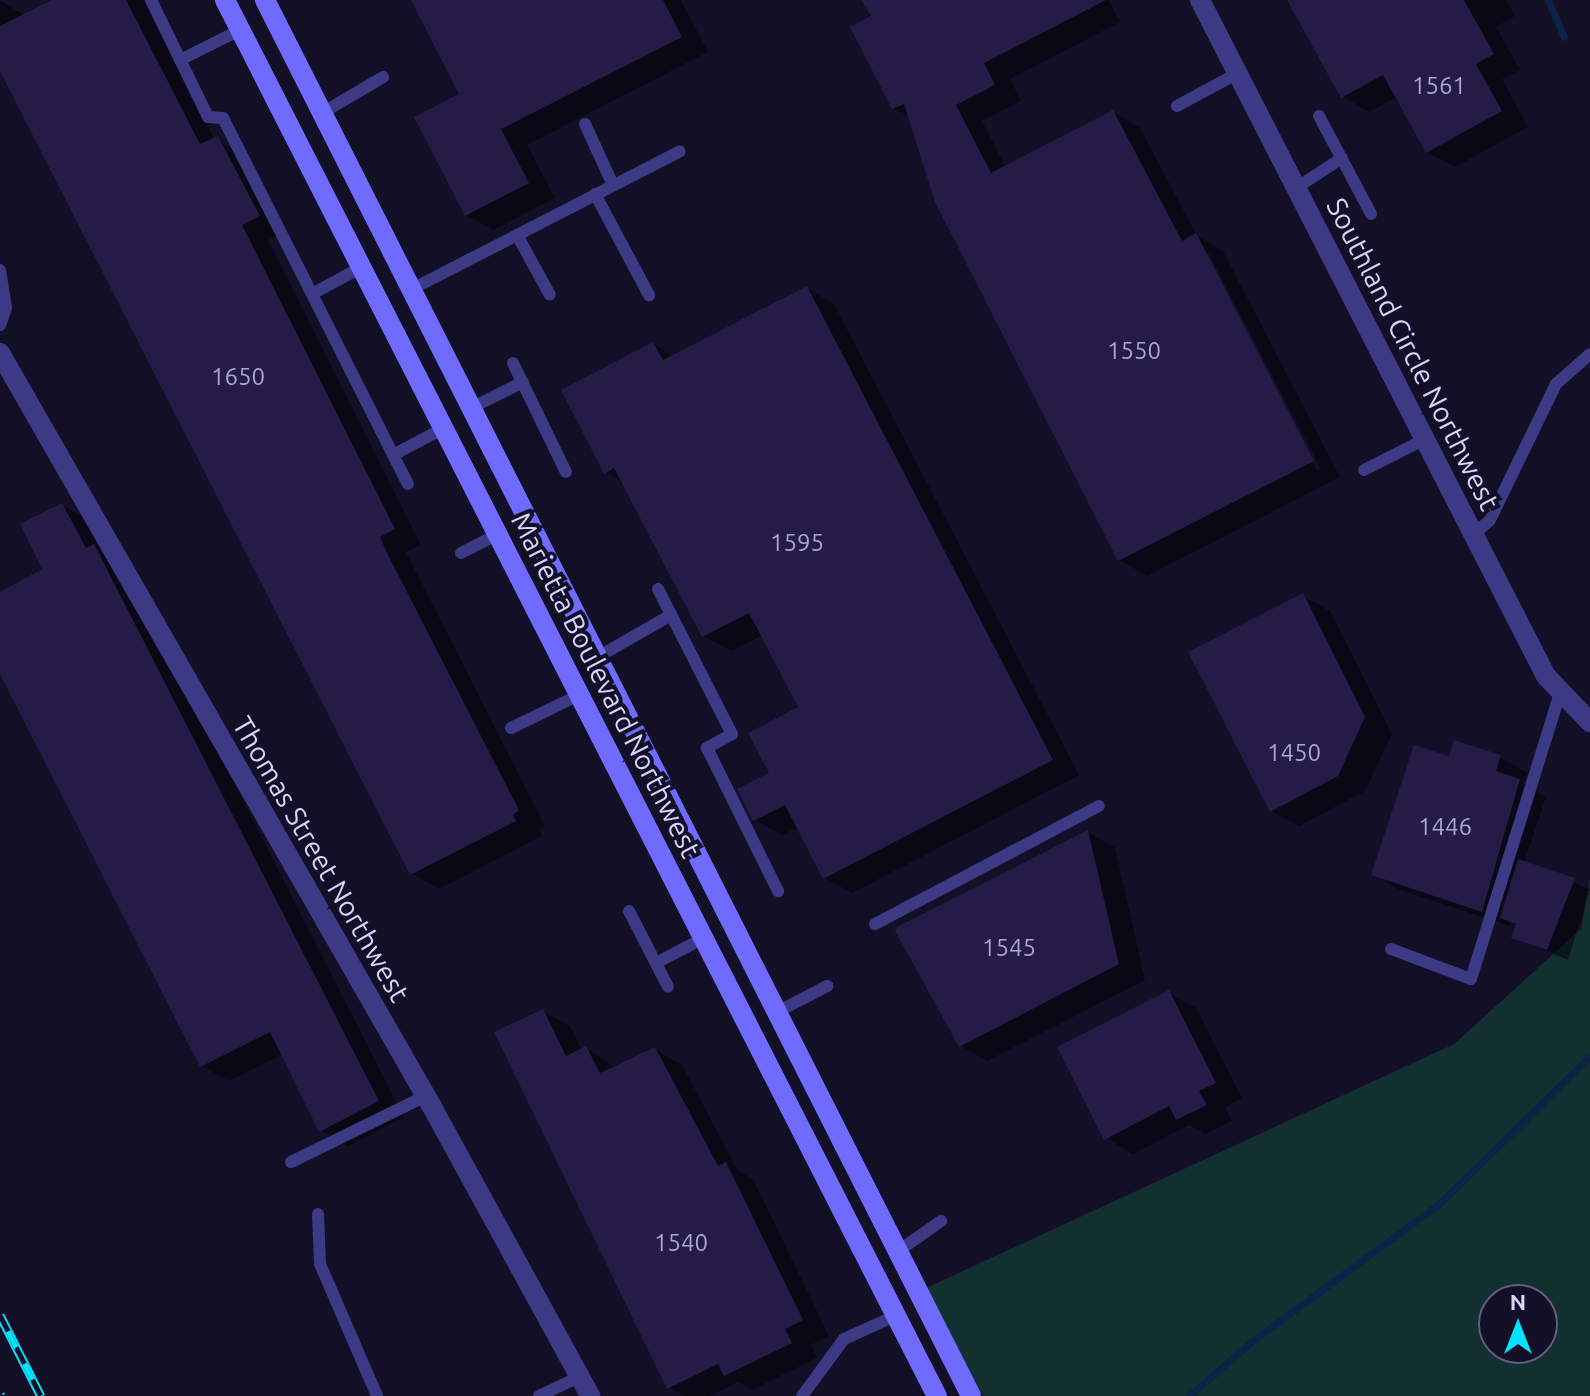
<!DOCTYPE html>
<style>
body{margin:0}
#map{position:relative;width:1590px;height:1396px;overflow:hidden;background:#130f26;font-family:Ubuntu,sans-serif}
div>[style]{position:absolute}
.green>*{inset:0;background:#12302f}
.shadow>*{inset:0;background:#0007}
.stream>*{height:7px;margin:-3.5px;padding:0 3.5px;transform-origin:3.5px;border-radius:3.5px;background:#0c2248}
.building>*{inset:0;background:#241b47}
.lane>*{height:12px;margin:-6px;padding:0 6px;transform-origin:6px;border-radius:6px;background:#3d3a85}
.street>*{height:20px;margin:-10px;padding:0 10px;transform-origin:10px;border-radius:10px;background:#3d3a85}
.secondary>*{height:20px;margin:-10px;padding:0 10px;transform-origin:10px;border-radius:10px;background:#6f6bff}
.rail>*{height:9px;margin-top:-4.5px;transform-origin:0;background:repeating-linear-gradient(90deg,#130f26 0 18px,#00e5ff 0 36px);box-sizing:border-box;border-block:2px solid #00e5ff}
span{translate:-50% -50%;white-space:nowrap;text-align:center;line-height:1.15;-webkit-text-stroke:8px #130f26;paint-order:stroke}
.number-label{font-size:24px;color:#aca6d1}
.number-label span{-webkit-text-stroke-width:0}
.street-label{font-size:28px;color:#d9d4ff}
.north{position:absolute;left:1478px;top:1284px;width:80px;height:80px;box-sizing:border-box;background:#130f26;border:2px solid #625e7d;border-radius:50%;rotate:0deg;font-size:22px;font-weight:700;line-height:32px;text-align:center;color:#d9d4ff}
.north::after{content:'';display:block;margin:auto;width:28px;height:36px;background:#00e5ff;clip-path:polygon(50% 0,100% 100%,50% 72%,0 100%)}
</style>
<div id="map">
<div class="green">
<i style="clip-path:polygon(evenodd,1590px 878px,1590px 1396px,983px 1396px,911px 1295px,1454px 1044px,1581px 929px,1590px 878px,1494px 1300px,1542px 1300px,1542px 1348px,1494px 1348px,1494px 1300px)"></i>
</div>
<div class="shadow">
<i style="clip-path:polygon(0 0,25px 16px,56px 0,144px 0,215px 140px,245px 154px,286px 232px,268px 240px,421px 545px,406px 552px,545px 826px,539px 830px,542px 836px,439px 889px,412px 874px,0 66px)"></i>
<i style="clip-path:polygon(413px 0,681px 0,708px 52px,527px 145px,555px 198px,493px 230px,466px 215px,461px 94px)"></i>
<i style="clip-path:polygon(evenodd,868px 0,1109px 0,1120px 22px,1010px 79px,1021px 101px,982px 121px,1006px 168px,1113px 112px,1140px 128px,1197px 236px,1223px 251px,1340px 477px,1147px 576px,1119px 560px,910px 117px,894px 108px,868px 0,1204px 254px,1209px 254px,1321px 469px,1317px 471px,1204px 254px)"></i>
<i style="clip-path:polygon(1289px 0,1506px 0,1515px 16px,1496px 27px,1520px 70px,1502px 79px,1528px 127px,1455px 167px,1427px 152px,1397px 97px,1369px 112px,1342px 96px)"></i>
<i style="clip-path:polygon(807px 288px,834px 304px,1079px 775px,852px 893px,825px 878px,798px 827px,782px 835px,755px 820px,801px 708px,763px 635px,731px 651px,704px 636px,624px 483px,606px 472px,653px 344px,675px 357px)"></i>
<i style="clip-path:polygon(62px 505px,89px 521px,121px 561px,404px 1117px,348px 1146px,321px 1130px,283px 1054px,229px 1081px,202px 1066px,0 669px,0 594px,45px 570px)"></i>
<i style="clip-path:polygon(1303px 596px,1330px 611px,1392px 734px,1365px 791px,1299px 826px,1271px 811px)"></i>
<i style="clip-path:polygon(1500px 757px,1527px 773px,1523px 784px,1546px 797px,1524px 863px,1590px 889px,1568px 960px,1514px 937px,1518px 926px,1511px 922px,1510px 926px,1400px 890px,1373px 874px,1450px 759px)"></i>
<i style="clip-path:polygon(1088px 832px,1115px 848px,1145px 980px,987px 1061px,960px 1045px)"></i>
<i style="clip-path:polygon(1169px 993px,1196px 1008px,1242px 1098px,1225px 1107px,1232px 1121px,1205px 1134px,1189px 1125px,1133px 1154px,1106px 1138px)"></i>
<i style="clip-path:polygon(543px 1011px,570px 1026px,582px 1050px,586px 1048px,616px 1068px,654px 1049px,682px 1065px,738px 1171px,753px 1179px,829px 1336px,811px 1345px,817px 1358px,752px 1390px,738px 1382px,710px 1396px,684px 1396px,669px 1387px)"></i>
</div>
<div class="stream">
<i style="left:1548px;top:0;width:40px;rotate:66.6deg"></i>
<i style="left:1189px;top:1396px;width:82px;rotate:-41.1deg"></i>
<i style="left:1251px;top:1342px;width:235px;rotate:-36.3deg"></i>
<i style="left:1440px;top:1203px;width:210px;rotate:-44.4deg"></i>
</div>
<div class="building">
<i style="clip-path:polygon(52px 0,126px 0,200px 144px,218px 136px,260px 216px,242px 225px,395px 529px,380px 537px,387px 553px,519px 810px,513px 815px,516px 821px,410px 875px,0 71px,0 26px)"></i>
<i style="clip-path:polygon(411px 0,663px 0,682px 37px,501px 129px,529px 183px,465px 216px,414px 117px,459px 94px)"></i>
<i style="clip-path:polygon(861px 0,1106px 0,984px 63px,995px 85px,956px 105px,991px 173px,1113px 110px,1182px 241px,1196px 233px,1314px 461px,1118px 561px,935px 202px,904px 104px,892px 109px,850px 27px,871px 16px)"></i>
<i style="clip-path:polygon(1287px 0,1464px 0,1494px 54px,1476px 64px,1502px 111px,1426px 153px,1383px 75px,1341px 98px)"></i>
<i style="clip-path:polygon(807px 286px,1053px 760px,823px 879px,785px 805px,753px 821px,737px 789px,769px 773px,748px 733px,798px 707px,749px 613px,702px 637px,614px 468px,604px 474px,561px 390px,653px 342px,663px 360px)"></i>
<i style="clip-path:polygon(62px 503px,86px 548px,94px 544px,379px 1101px,319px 1132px,270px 1032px,200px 1067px,0 674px,0 592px,42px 569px,20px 524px)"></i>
<i style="clip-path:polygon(1303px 593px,1365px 717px,1338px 776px,1270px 812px,1188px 652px)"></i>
<i style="clip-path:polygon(1454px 740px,1501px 755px,1496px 771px,1520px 779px,1482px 912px,1371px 875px,1414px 745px,1449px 756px)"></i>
<i style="clip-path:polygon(1088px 830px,1119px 964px,959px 1047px,895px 931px,897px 927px)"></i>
<i style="clip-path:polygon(1518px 859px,1575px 878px,1547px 950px,1511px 938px,1516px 924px,1500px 918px)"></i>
<i style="clip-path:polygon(1169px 990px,1216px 1083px,1199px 1091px,1207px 1105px,1176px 1120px,1169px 1106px,1104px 1140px,1057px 1047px)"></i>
<i style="clip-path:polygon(543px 1009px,566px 1056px,586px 1046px,600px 1073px,655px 1047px,718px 1166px,726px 1162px,803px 1320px,785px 1329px,792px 1343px,724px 1376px,718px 1364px,667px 1389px,494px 1032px)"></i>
</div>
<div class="lane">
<i style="left:151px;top:0;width:130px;rotate:64deg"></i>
<i style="left:208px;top:117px;width:15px;rotate:4deg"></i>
<i style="left:223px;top:118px;width:410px;rotate:63.2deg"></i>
<i style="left:180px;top:60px;width:67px;rotate:-26.6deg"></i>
<i style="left:1177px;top:106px;width:69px;rotate:-28.4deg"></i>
<i style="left:322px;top:113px;width:71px;rotate:-30.5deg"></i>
<i style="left:1319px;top:116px;width:111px;rotate:62deg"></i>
<i style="left:585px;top:124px;width:67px;rotate:65.3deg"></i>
<i style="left:1296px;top:188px;width:55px;rotate:-33.1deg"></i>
<i style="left:595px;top:194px;width:115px;rotate:61.9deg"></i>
<i style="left:517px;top:235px;width:68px;rotate:61.2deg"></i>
<i style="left:0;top:270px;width:38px;rotate:81deg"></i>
<i style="left:6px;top:308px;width:18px;rotate:109deg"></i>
<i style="left:412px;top:289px;width:301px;rotate:-27.2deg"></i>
<i style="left:312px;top:294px;width:57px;rotate:-28.4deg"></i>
<i style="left:513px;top:363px;width:121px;rotate:64.1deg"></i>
<i style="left:471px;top:408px;width:58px;rotate:-26.6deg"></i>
<i style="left:393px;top:455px;width:58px;rotate:-27.9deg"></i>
<i style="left:1364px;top:470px;width:68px;rotate:-26.9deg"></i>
<i style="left:1474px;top:534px;width:21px;rotate:-41deg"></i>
<i style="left:1490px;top:520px;width:151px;rotate:-64.1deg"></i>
<i style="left:1556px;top:384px;width:45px;rotate:-41.4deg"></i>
<i style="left:461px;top:553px;width:42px;rotate:-27.2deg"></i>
<i style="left:658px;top:589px;width:163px;rotate:63deg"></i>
<i style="left:732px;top:734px;width:29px;rotate:151deg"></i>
<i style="left:707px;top:748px;width:160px;rotate:63.6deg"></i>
<i style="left:596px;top:658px;width:86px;rotate:-29.8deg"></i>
<i style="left:511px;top:728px;width:76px;rotate:-25.9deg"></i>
<i style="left:629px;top:911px;width:85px;rotate:62.8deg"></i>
<i style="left:875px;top:924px;width:253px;rotate:-27.8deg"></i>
<i style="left:1391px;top:949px;width:85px;rotate:20.6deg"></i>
<i style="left:1471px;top:979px;width:296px;rotate:-72.7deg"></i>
<i style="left:656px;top:963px;width:52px;rotate:-27.6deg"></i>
<i style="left:775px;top:1013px;width:59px;rotate:-27.4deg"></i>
<i style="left:291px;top:1162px;width:150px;rotate:-26.1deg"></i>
<i style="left:318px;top:1214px;width:50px;rotate:87.7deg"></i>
<i style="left:320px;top:1264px;width:144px;rotate:66.6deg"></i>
<i style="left:897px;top:1252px;width:54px;rotate:-35.2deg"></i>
<i style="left:539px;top:1396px;width:44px;rotate:-25.4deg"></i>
<i style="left:802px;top:1396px;width:71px;rotate:-53.6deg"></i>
<i style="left:844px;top:1339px;width:56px;rotate:-24.3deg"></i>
</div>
<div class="street">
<i style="left:1200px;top:0;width:759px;rotate:62.9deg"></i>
<i style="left:1546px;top:676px;width:64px;rotate:46.3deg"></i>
<i style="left:0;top:353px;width:867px;rotate:60.18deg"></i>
<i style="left:431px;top:1105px;width:332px;rotate:61.3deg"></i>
</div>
<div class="secondary">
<i style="left:225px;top:0;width:1567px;rotate:62.98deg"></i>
<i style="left:265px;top:0;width:1564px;rotate:63.17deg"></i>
</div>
<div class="rail">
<i style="left:0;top:1315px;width:91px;rotate:63.2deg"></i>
<i style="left:0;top:1394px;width:2px;rotate:63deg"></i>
</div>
<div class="number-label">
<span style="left:1439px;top:86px">1561</span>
<span style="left:1134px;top:351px">1550</span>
<span style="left:238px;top:377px">1650</span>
<span style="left:797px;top:543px">1595</span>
<span style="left:1294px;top:753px">1450</span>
<span style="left:1445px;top:827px">1446</span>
<span style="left:1009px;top:948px">1545</span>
<span style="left:681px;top:1243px">1540</span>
</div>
<div class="street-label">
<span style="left:1413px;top:354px;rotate:63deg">Southland Circle Northwest</span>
<span style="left:606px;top:685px;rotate:63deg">Marietta Boulevard Northwest</span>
<span style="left:321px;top:859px;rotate:60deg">Thomas Street Northwest</span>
</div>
<div class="north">N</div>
</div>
